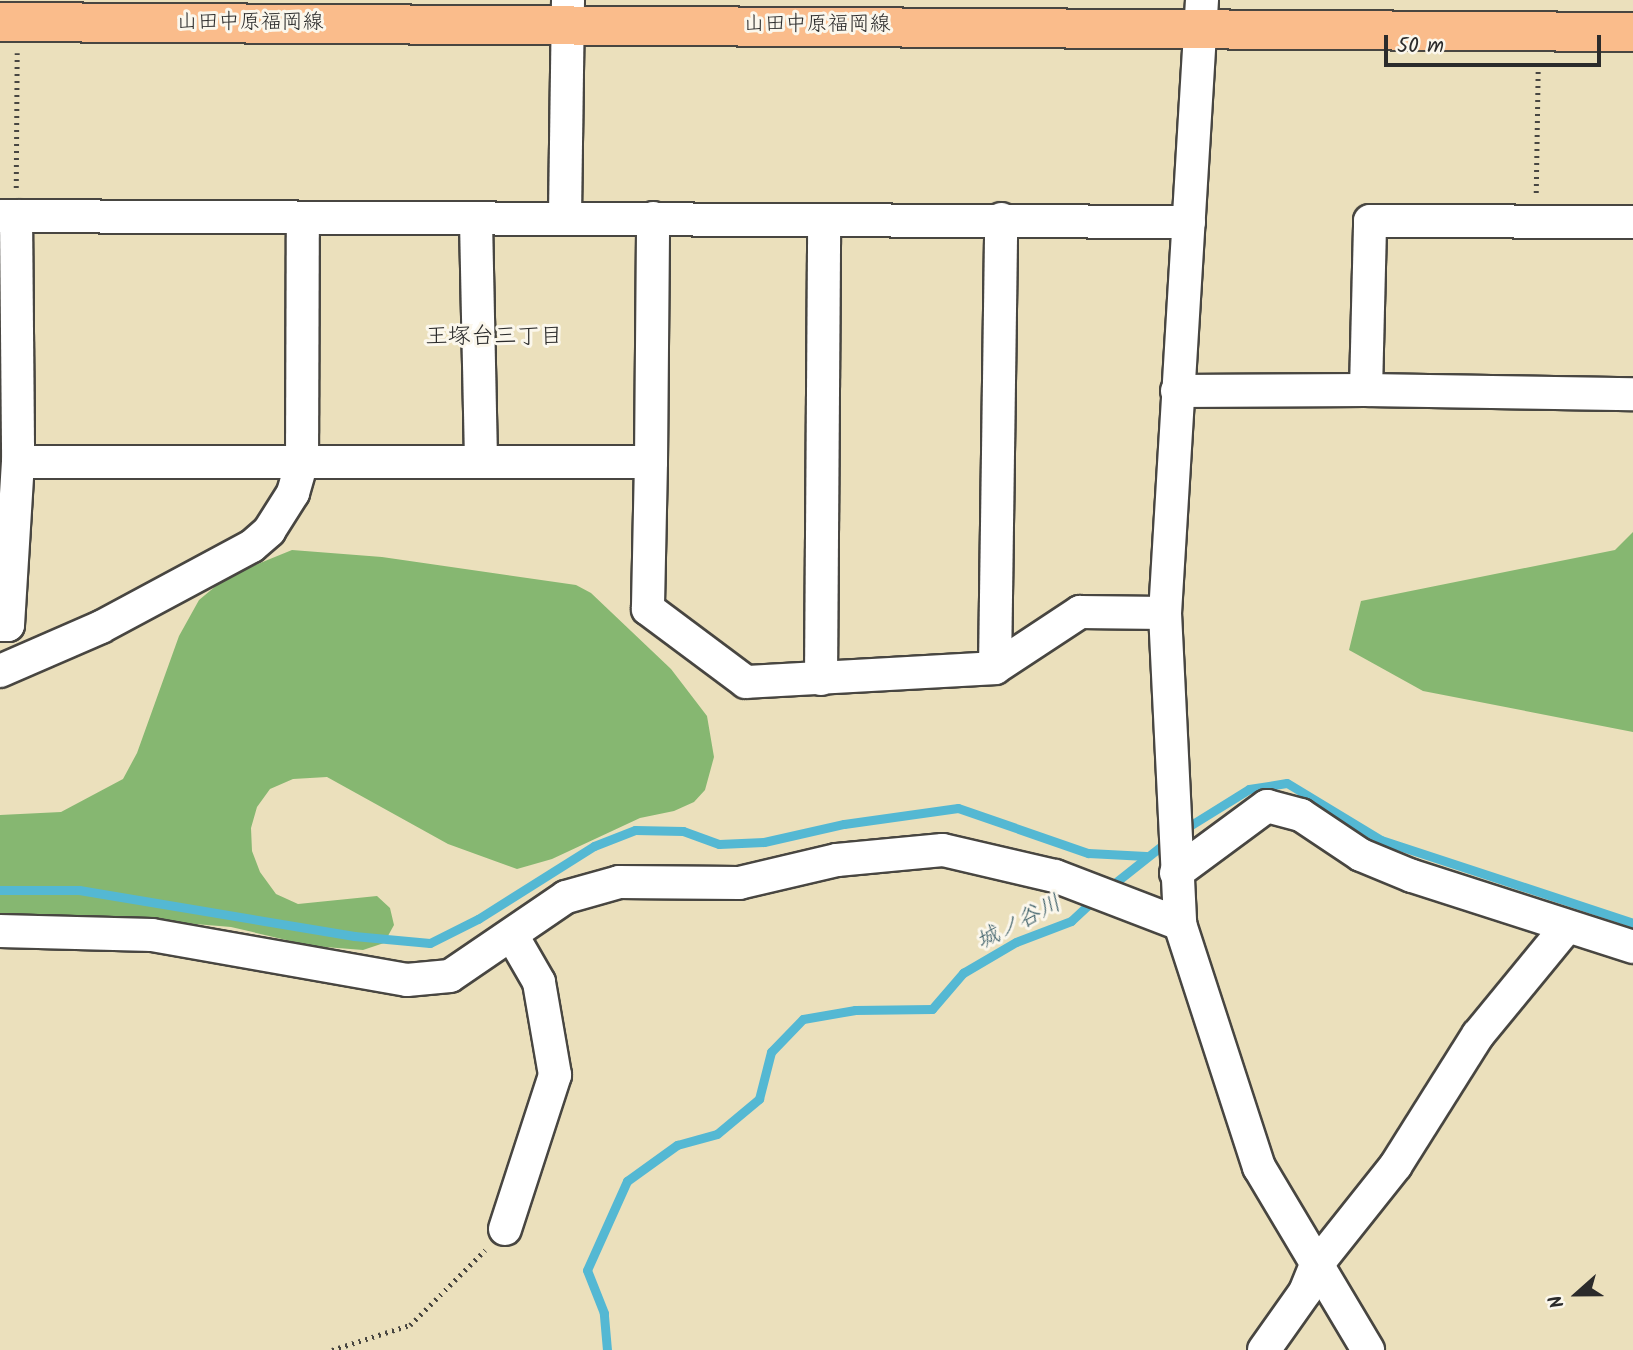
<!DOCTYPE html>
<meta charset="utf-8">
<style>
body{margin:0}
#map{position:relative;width:1633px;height:1350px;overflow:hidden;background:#ebe0bc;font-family:Kalam,"Klee One",sans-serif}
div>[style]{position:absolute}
.forest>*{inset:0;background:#86b771}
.stream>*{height:9px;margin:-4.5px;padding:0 4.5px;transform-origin:4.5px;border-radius:4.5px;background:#54b8d3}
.path>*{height:4.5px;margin-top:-2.25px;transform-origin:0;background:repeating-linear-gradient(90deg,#484641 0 2px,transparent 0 7px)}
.roads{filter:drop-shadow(2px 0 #484641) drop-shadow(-2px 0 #484641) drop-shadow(0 2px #484641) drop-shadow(0 -2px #484641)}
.minor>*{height:32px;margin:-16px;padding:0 16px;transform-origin:16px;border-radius:16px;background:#fff}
.major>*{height:38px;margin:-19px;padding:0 19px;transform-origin:19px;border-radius:19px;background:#fabc8b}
span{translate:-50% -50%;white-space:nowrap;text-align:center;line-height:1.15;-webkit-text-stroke:6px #fbf7ec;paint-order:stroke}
.street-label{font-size:21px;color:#2b2b2b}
.neighbourhood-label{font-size:23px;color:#2b2b2b}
.water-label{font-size:23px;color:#395c66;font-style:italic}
.north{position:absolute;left:1542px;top:1259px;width:70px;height:70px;-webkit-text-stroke:5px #fbf7ec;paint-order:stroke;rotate:249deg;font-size:19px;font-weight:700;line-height:28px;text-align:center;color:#2b2b2b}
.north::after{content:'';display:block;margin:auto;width:24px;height:32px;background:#2b2b2b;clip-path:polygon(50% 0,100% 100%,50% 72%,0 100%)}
.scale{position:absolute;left:1384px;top:35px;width:217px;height:32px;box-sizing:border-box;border:4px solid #2b2b2b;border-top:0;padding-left:9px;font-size:21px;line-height:24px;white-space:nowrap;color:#2b2b2b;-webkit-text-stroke:5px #fbf7ec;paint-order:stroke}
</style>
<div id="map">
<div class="forest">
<i style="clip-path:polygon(1633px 532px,1633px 732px,1423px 691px,1349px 650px,1361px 601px,1615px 550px)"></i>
<i style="clip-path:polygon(292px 550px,382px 557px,576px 585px,591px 593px,671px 669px,707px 716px,714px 757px,705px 790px,694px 802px,674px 811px,640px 818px,552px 859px,517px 869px,448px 844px,327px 777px,293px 779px,270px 789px,257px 807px,251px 828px,252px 851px,260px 872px,276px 894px,298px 904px,377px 896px,390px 908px,394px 925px,384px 943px,363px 950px,312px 946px,231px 927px,87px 915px,0 915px,0 815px,61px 812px,123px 779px,137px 753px,179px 636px,199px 600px,228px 576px)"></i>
</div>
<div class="stream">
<i style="left:1183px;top:830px;width:78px;rotate:-31.8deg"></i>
<i style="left:1249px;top:789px;width:38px;rotate:-9deg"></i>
<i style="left:1287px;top:783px;width:110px;rotate:31.2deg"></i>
<i style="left:1381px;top:840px;width:265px;rotate:18.2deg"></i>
<i style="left:0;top:890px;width:79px"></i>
<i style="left:79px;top:890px;width:279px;rotate:9.5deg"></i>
<i style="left:354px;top:936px;width:76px;rotate:5.3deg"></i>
<i style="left:430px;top:943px;width:54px;rotate:-26.6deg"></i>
<i style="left:478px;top:919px;width:137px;rotate:-32.2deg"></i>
<i style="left:594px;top:846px;width:44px;rotate:-21.3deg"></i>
<i style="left:635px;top:830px;width:48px;rotate:1.2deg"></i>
<i style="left:683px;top:831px;width:38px;rotate:20deg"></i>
<i style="left:719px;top:844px;width:45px;rotate:-2.5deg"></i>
<i style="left:764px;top:842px;width:82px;rotate:-12.7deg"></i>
<i style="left:844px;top:824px;width:115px;rotate:-8deg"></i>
<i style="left:958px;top:808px;width:138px;rotate:19.1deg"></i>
<i style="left:1088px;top:853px;width:58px;rotate:3deg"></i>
<i style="left:1106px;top:890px;width:80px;rotate:-38.4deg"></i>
<i style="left:607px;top:1350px;width:37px;rotate:-95deg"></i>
<i style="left:604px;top:1313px;width:46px;rotate:-111.6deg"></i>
<i style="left:587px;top:1270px;width:98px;rotate:-65.8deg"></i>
<i style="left:627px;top:1181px;width:62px;rotate:-35.8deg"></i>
<i style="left:677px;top:1145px;width:41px;rotate:-15.4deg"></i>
<i style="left:717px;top:1134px;width:55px;rotate:-39.8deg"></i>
<i style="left:759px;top:1099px;width:49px;rotate:-75.7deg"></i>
<i style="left:771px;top:1052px;width:46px;rotate:-45.9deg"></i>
<i style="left:803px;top:1019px;width:53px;rotate:-9.8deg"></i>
<i style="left:855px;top:1010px;width:77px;rotate:-0.7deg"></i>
<i style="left:932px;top:1009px;width:48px;rotate:-49.3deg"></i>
<i style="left:963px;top:973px;width:61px;rotate:-30.3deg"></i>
<i style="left:1016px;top:942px;width:59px;rotate:-20.9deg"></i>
<i style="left:1071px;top:921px;width:33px;rotate:-43deg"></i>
</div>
<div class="path">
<i style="left:16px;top:188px;width:135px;rotate:-89.6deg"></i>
<i style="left:1536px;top:193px;width:128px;rotate:-89.1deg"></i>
<i style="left:332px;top:1350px;width:82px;rotate:-17.8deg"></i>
<i style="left:410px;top:1325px;width:106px;rotate:-45deg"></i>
</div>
<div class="roads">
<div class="minor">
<i style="left:1202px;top:0;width:614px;rotate:93.45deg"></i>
<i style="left:1165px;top:613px;width:311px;rotate:87.2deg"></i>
<i style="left:1180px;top:924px;width:256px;rotate:72deg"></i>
<i style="left:1259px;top:1167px;width:213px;rotate:59.2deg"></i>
<i style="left:565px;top:215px;width:215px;rotate:-89.2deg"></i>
<i style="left:0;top:216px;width:1189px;rotate:0.29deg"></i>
<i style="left:16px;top:216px;width:246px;rotate:89.5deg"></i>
<i style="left:18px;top:462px;width:633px"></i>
<i style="left:651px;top:462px;width:147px;rotate:91.2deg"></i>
<i style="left:648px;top:609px;width:122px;rotate:36.7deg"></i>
<i style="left:746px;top:682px;width:249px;rotate:-3.2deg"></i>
<i style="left:995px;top:668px;width:102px;rotate:-33.4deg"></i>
<i style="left:1080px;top:612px;width:85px;rotate:0.7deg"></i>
<i style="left:476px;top:221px;width:239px;rotate:88.8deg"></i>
<i style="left:1366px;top:390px;width:267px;rotate:0.9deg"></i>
<i style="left:1177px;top:391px;width:189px;rotate:-0.3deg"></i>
<i style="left:1366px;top:390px;width:169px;rotate:-88.6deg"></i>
<i style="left:1370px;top:221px;width:263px;rotate:0.2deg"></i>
<i style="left:651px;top:462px;width:244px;rotate:-89.5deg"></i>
<i style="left:0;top:625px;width:8px"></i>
<i style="left:8px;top:625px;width:163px;rotate:-86.5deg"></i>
<i style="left:995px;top:668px;width:449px;rotate:-89.2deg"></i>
<i style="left:0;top:671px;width:110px;rotate:-23.5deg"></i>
<i style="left:101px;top:627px;width:171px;rotate:-28.2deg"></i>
<i style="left:252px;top:546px;width:23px;rotate:-41deg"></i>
<i style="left:269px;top:531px;width:45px;rotate:-57.7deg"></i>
<i style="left:293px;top:493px;width:32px;rotate:-74deg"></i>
<i style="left:302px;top:462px;width:243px;rotate:-89.8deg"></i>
<i style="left:821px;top:679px;width:459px;rotate:-89.6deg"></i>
<i style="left:1176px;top:873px;width:113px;rotate:-36.4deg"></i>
<i style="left:1267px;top:806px;width:35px;rotate:15deg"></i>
<i style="left:1301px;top:815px;width:72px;rotate:33.7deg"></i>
<i style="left:1361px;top:855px;width:55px;rotate:22.4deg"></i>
<i style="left:1412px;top:876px;width:232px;rotate:17.8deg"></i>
<i style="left:0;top:931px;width:152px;rotate:1.5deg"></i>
<i style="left:152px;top:935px;width:259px;rotate:10deg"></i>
<i style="left:407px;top:980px;width:43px;rotate:-5.3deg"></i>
<i style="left:450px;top:976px;width:140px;rotate:-34.3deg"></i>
<i style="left:566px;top:897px;width:55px;rotate:-15.8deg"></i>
<i style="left:619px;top:882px;width:120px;rotate:0.5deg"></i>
<i style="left:739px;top:883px;width:101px;rotate:-13.2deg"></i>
<i style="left:837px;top:860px;width:106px;rotate:-5.4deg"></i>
<i style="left:943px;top:850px;width:115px;rotate:13.1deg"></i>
<i style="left:1055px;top:876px;width:134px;rotate:21deg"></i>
<i style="left:505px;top:1229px;width:162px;rotate:-72deg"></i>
<i style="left:555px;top:1075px;width:94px;rotate:-99.8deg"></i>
<i style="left:539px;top:982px;width:52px;rotate:-120deg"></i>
<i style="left:1264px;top:1350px;width:71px;rotate:-54.7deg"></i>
<i style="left:1305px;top:1292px;width:27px;rotate:-68deg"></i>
<i style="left:1315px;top:1267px;width:130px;rotate:-51.5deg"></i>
<i style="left:1396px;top:1165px;width:154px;rotate:-57.8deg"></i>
<i style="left:1478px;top:1035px;width:137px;rotate:-50.6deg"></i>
</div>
<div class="major">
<i style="left:0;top:22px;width:1633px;rotate:0.35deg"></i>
</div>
</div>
<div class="street-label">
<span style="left:250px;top:23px">山田中原福岡線</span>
<span style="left:817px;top:25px">山田中原福岡線</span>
</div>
<div class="neighbourhood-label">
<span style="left:494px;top:337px">王塚台三丁目</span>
</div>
<div class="water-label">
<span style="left:1019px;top:923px;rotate:-27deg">城ノ谷川</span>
</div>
<div class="north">N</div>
<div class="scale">50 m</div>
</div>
